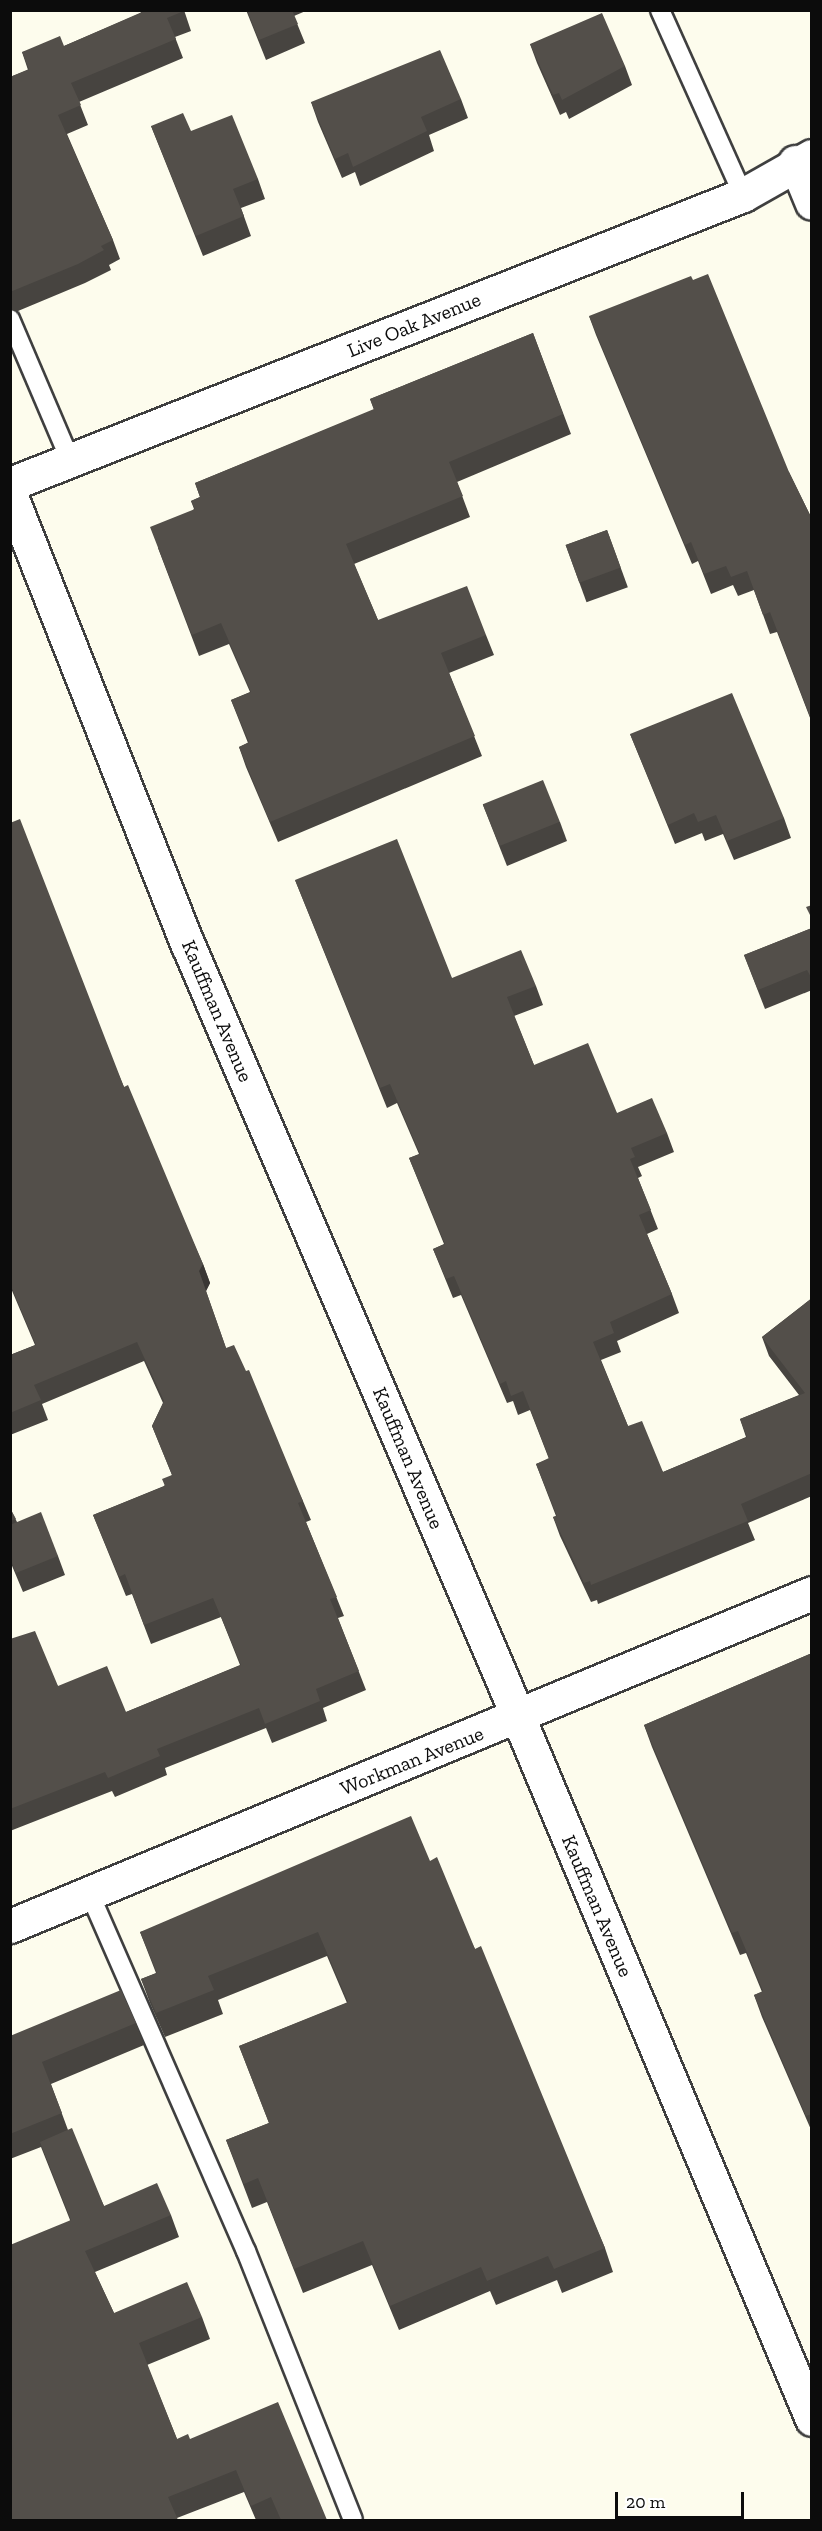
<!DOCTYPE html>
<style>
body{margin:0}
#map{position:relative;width:822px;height:2531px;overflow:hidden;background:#fdfced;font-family:"Zilla Slab",serif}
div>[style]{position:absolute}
.roads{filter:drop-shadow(2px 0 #3f3f3f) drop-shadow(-2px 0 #3f3f3f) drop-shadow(0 2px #3f3f3f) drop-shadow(0 -2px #3f3f3f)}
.service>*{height:18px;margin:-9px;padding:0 9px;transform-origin:9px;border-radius:9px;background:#fff}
.minor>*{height:33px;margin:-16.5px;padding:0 16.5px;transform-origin:16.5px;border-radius:16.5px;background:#fff}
.tertiary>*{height:33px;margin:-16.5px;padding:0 16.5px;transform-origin:16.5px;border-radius:16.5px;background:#fff}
.wall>*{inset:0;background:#474440;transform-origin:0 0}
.shaded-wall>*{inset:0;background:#3a3734}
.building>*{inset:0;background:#534f4a;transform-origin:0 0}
span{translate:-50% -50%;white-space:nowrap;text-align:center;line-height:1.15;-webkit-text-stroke:6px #fff;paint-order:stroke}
.street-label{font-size:20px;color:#0c0c0c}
.frame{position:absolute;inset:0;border:12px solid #0c0c0c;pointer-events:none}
.scale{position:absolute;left:615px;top:2492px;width:129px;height:27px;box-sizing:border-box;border:3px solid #0c0c0c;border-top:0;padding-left:8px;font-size:18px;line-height:21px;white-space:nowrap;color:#0c0c0c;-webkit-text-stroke:4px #fff;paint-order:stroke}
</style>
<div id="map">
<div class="roads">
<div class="service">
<i style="left:660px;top:10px;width:203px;rotate:65.8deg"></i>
<i style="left:10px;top:319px;width:153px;rotate:66.9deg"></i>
<i style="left:89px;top:1892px;width:392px;rotate:66.4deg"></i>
<i style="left:246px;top:2251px;width:289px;rotate:68.3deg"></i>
</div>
<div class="minor">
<i style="left:795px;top:162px;width:44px;rotate:67.5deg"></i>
<i style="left:10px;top:494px;width:485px;rotate:68.5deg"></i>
<i style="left:188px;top:945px;width:801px;rotate:66.83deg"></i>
<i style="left:503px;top:1681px;width:800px;rotate:67.28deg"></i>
<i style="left:10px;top:1926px;width:868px;rotate:-22.55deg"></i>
</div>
<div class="tertiary">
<i style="left:10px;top:484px;width:788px;rotate:-21.52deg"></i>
<i style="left:743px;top:195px;width:79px;rotate:-29.5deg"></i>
</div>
</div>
<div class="wall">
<i style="clip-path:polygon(140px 10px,184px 10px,191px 31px,175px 37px,183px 58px,79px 102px,88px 125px,67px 134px,113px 240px,120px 259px,109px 265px,111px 270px,85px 283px,18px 311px,10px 310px,10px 77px,28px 70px,22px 52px,64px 46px,141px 13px)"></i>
<i style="clip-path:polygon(246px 10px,308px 10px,294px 16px,305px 43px,266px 60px)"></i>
<i style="clip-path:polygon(530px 44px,625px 66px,632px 85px,569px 119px,566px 112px,560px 115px,537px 63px)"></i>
<i style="clip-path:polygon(461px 99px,468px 118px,429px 135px,434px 151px,360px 186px,355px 172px,342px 178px,318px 122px,311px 102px)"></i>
<i style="clip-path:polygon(151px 126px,191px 131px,258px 179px,265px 199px,241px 208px,251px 236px,203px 256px)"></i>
<i style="clip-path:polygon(589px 316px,789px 472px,812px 519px,812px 723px,777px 632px,770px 634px,754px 590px,738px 596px,733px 585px,711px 594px,698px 561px,692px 564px,596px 335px)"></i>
<i style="clip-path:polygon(533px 333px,571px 434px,457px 482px,470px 517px,354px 564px,378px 620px,486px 635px,494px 655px,449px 673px,482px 756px,278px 842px,246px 767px,239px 747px,248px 743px,231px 700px,250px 692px,229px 644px,199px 656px,158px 548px,194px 509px,191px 501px,200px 497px,195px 483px,374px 410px,370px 399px)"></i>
<i style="left:607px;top:530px;width:61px;height:44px;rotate:70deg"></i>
<i style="clip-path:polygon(630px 734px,784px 818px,791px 838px,734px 860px,723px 834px,705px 841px,702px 833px,675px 844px)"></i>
<i style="clip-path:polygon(483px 805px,560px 822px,567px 841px,507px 866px)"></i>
<i style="clip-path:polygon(10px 823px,124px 1087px,203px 1264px,210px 1283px,206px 1291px,226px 1348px,303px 1501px,311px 1520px,306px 1522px,344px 1616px,338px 1618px,366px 1690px,323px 1708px,327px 1721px,272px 1743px,266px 1728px,165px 1768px,167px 1775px,115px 1797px,112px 1791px,10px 1831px,10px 1639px,58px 1686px,126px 1712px,240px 1665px,221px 1617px,151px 1644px,132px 1594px,126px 1596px,93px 1515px,164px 1486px,172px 1475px,152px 1426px,163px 1403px,144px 1361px,42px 1404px,48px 1420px,10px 1435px,10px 1355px,35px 1345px,10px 1286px)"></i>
<i style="clip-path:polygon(295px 880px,452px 978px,536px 986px,543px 1005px,514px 1016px,534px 1065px,617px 1113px,667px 1133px,674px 1152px,638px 1167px,642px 1176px,638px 1178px,658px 1229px,647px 1234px,672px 1294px,679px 1313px,617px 1341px,621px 1352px,601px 1360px,628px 1426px,663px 1472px,746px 1437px,740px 1419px,799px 1395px,769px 1356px,762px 1337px,812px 1298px,812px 1496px,748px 1523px,755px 1540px,598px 1604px,597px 1600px,591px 1602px,560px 1536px,553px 1517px,556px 1516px,536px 1464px,549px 1459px,530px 1410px,518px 1415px,513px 1401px,507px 1403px,461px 1295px,453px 1298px,433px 1249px,444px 1244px,409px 1158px,419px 1154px,397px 1103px,387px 1108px)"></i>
<i style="clip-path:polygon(812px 928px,812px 990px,765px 1009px,744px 955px)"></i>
<i style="clip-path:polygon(10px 1508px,17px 1522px,58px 1556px,65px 1575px,23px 1592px,10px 1561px)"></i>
<i style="clip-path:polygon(812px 1653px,812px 2132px,762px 2017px,754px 1995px,762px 1992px,746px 1953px,740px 1955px,652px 1747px,644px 1725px)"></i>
<i style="clip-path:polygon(430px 1861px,475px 1949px,605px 2248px,613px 2272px,562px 2293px,557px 2280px,496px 2305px,490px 2291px,399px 2330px,372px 2265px,303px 2293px,267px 2202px,252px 2208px,226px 2140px,269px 2123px,239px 2046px,347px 2003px,327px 1956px,218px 2000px,223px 2014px,165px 2037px,150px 2003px,141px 1979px,156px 1973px,140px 1932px)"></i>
<i style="clip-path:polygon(136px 2023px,144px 2045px,51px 2084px,68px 2130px,104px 2206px,171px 2215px,179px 2237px,95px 2272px,114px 2313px,202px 2317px,210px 2339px,147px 2365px,177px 2439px,190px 2439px,327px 2520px,279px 2520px,279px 2519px,276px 2520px,256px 2520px,244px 2492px,177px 2518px,10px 2520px,70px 2220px,41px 2147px,10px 2159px,10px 2036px)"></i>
</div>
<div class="shaded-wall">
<i style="clip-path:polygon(203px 1264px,210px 1283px,206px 1291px,199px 1271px)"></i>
</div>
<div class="building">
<i style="clip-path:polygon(141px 10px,184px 10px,184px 11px,167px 18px,176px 39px,71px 83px,81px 105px,58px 115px,113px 240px,101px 246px,104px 250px,78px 264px,10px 292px,10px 77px,29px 69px,22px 52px,60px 36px,64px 46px,142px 12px)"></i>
<i style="clip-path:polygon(247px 10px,292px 10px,298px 24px,259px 40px)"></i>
<i style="clip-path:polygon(602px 13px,625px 66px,562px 100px,559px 93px,553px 95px,530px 44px)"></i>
<i style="clip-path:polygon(440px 50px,461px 99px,421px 117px,427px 131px,353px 167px,348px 153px,335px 159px,311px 102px)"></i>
<i style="clip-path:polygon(183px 113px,191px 131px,232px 115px,258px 179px,233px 189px,244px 216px,196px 236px,151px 126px)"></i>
<i style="clip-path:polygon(708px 274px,789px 472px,812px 519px,812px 544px,810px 545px,812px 550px,812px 722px,770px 612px,763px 615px,747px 571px,731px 577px,726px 566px,704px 574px,691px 542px,685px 545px,589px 316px,691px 276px,693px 280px)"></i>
<i style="clip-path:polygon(533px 333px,563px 414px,449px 462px,463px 496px,346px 544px,378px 620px,467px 586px,486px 635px,441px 653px,475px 736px,270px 822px,239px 747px,249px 742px,231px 700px,251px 692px,221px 623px,192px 635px,150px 527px,195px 509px,191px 501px,200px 497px,195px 483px,374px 409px,370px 399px)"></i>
<i style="left:607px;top:530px;width:40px;height:44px;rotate:70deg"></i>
<i style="clip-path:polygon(732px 693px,784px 818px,727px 841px,716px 815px,698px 822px,694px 813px,668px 825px,630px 734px)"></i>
<i style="left:543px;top:780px;width:45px;height:65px;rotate:68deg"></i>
<i style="clip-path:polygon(20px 819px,124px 1087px,128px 1085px,203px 1264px,199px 1271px,226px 1348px,234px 1345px,246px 1371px,249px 1370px,303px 1501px,298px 1503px,337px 1597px,330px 1599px,359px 1671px,316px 1689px,320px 1701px,265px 1724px,259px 1708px,157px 1749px,160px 1756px,108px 1778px,105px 1772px,10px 1809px,10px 1639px,35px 1631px,58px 1686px,107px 1666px,126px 1712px,241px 1665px,213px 1598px,144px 1625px,125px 1574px,119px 1577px,93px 1515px,165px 1486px,162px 1479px,172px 1475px,152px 1426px,164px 1401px,137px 1342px,34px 1385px,41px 1400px,10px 1413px,10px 1355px,36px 1345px,10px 1284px,10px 823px)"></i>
<i style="clip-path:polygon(397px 839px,452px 978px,521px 950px,536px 986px,507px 997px,534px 1065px,588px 1043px,617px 1113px,652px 1098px,667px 1133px,631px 1148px,635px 1157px,630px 1159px,651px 1210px,639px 1215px,672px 1294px,610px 1322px,614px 1333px,593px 1342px,628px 1426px,642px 1421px,663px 1472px,747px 1437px,740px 1419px,805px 1393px,762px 1337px,812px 1298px,812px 1473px,741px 1504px,748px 1521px,591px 1585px,590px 1581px,584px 1583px,553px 1517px,557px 1516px,536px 1464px,549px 1458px,523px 1391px,511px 1396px,506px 1381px,500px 1384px,454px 1276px,446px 1279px,433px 1249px,445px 1244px,409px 1158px,420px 1154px,390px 1084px,380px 1088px,295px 880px)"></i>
<i style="clip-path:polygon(812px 905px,812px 919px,806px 907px)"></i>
<i style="clip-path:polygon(812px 928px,812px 979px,807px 970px,758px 990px,744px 955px)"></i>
<i style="clip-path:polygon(10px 1508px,16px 1519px,10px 1521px)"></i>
<i style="clip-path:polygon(41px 1512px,58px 1556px,16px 1573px,10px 1559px,10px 1525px)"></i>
<i style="clip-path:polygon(812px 1653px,812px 2114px,806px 2116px,754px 1995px,763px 1991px,738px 1931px,732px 1933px,644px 1725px)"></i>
<i style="clip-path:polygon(411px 1816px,430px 1861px,437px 1857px,475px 1949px,481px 1946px,605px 2248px,554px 2269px,548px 2256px,487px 2281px,481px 2267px,390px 2306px,363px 2241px,294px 2269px,258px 2178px,244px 2184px,226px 2140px,269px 2123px,239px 2046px,348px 2002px,318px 1932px,208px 1976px,214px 1990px,156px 2013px,141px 1979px,157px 1973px,140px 1932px)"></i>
<i style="clip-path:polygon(121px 1990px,136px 2023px,42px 2062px,62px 2113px,10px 2134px,10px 2036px)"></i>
<i style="clip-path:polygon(72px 2128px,104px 2206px,157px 2183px,171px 2215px,85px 2251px,114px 2313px,187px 2282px,202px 2317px,139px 2343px,177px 2439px,188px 2434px,190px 2439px,278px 2402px,327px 2520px,281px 2520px,271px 2497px,251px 2506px,236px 2470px,168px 2497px,178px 2520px,10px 2520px,10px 2245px,71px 2220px,40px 2142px)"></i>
</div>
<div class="street-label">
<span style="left:414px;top:325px;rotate:-22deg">Live Oak Avenue</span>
<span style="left:217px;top:1011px;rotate:67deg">Kauffman Avenue</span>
<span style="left:408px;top:1458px;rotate:67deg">Kauffman Avenue</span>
<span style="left:412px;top:1761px;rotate:-22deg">Workman Avenue</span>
<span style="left:597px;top:1906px;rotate:67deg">Kauffman Avenue</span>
</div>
<div class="frame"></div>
<div class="scale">20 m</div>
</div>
